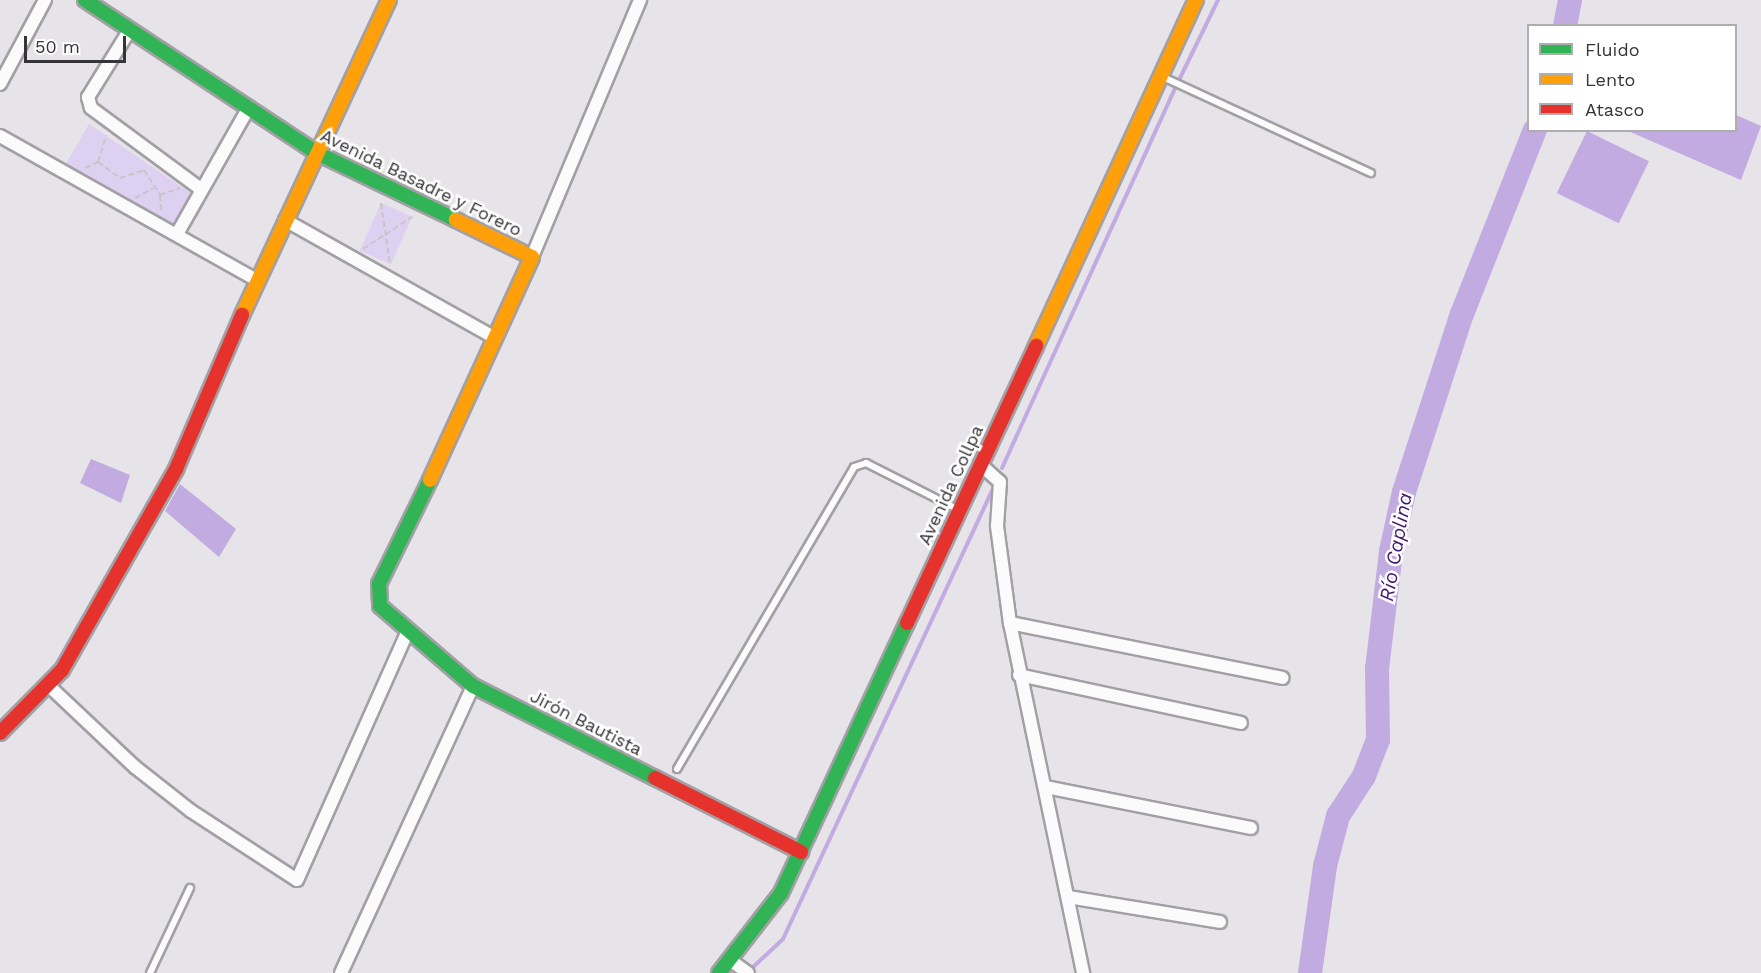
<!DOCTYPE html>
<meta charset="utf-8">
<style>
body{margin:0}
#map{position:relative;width:1761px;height:973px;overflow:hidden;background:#e6e4e8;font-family:"Work Sans",sans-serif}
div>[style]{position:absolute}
.green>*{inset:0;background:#ddd0f0;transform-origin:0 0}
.water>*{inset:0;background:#c1abe0;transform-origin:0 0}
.stream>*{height:4px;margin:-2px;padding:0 2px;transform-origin:2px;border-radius:2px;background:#c1abe0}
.river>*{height:24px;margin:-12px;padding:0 12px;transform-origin:12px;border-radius:12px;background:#c1abe0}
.path>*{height:2px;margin-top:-1px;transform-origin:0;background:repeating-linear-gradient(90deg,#c6c6c7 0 6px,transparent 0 9px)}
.roads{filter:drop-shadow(2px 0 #a2a0a4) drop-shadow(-2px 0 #a2a0a4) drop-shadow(0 2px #a2a0a4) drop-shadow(0 -2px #a2a0a4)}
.lane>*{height:6px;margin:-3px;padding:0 3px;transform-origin:3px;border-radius:3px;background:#fbfbfc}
.street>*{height:12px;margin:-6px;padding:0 6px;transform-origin:6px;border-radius:6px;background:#fbfbfc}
.fast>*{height:14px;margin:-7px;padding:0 7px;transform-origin:7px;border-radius:7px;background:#30b455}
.slow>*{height:14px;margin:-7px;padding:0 7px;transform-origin:7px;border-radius:7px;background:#ff9f0a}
.jam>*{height:14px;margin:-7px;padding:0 7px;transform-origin:7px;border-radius:7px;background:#e5322d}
span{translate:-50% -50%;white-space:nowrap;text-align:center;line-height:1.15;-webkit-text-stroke:5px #fff;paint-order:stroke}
.street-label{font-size:18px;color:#353437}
.water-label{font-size:20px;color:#44166e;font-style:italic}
.legend{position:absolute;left:1527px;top:24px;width:210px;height:108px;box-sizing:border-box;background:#fff;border:2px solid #aeaeaf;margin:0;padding:8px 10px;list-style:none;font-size:18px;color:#353437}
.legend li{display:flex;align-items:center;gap:12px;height:30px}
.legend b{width:30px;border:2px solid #aeaeaf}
.scale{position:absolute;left:24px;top:36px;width:102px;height:27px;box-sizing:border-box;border:3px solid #353437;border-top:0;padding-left:8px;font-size:18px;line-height:21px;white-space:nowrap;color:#353437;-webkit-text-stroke:4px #fff;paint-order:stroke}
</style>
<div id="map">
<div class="green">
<i style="clip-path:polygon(89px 124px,195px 196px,174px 230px,64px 167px)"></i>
<i style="left:381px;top:203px;width:34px;height:52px;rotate:24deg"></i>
</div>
<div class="water">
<i style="clip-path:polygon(1736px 115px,1761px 126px,1741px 180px,1628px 131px,1736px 130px)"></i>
<i style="left:1587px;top:131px;width:69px;height:69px;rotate:26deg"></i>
<i style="clip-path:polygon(91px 459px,130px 475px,121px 503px,80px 483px)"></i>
<i style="clip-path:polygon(180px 484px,236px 529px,219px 557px,165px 511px)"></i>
</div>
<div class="stream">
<i style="left:1180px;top:78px;width:87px;rotate:-64deg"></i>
<i style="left:1002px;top:468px;width:417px;rotate:-65.5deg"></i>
<i style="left:750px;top:970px;width:45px;rotate:-43.2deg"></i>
<i style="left:783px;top:939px;width:495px;rotate:-65deg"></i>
</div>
<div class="river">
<i style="left:1565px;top:26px;width:26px;rotate:-79deg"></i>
<i style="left:1310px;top:973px;width:108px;rotate:-82deg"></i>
<i style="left:1325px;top:866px;width:52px;rotate:-75.4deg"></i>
<i style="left:1338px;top:816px;width:48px;rotate:-57deg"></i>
<i style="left:1364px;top:776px;width:39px;rotate:-69deg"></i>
<i style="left:1378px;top:740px;width:71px;rotate:-90.8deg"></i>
<i style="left:1377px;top:669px;width:119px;rotate:-83.2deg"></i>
<i style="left:1391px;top:551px;width:60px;rotate:-77.6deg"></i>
<i style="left:1404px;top:492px;width:187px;rotate:-72deg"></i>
<i style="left:1462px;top:314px;width:198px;rotate:-68.4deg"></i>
</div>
<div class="path">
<i style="left:98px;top:162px;width:28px;rotate:-73deg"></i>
<i style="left:85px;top:168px;width:14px;rotate:-25deg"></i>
<i style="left:98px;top:162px;width:27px;rotate:36deg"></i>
<i style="left:120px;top:178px;width:25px;rotate:-18deg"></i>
<i style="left:144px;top:170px;width:30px;rotate:57deg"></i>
<i style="left:160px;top:195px;width:16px;rotate:86deg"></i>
<i style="left:160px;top:195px;width:21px;rotate:-19deg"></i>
<i style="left:135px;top:198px;width:21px;rotate:-28deg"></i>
<i style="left:381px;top:203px;width:63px;rotate:81.7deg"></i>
<i style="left:363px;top:249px;width:59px;rotate:-33.1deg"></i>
</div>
<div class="roads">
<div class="lane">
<i style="left:1163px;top:77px;width:229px;rotate:24.8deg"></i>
<i style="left:677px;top:769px;width:350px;rotate:-59.6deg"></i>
<i style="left:854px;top:467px;width:13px;rotate:-18deg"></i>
<i style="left:866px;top:463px;width:104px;rotate:26.8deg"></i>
<i style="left:150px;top:973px;width:94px;rotate:-64.8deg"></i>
</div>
<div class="street">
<i style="left:129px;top:31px;width:78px;rotate:121.8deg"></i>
<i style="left:88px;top:97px;width:11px;rotate:75deg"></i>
<i style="left:91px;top:108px;width:137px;rotate:36.4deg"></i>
<i style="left:0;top:84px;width:95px;rotate:-61.8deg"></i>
<i style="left:0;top:136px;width:295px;rotate:29.3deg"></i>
<i style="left:285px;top:220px;width:241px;rotate:29.3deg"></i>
<i style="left:177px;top:234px;width:146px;rotate:-60.4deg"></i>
<i style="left:532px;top:257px;width:279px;rotate:-67.2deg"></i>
<i style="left:981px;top:465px;width:25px;rotate:42deg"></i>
<i style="left:1000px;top:482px;width:44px;rotate:93.9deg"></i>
<i style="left:997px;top:526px;width:98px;rotate:82.4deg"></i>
<i style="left:1010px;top:623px;width:358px;rotate:78.2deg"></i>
<i style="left:1010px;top:623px;width:278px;rotate:11.4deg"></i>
<i style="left:1019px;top:675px;width:227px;rotate:12.2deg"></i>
<i style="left:48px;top:685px;width:120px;rotate:43.3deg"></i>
<i style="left:135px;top:767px;width:71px;rotate:38.2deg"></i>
<i style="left:191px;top:811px;width:126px;rotate:33.1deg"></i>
<i style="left:297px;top:880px;width:270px;rotate:-66deg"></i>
<i style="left:1046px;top:787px;width:209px;rotate:11.3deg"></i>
<i style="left:1068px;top:897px;width:154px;rotate:9.3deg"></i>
<i style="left:730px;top:960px;width:22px;rotate:36deg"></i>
<i style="left:341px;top:973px;width:316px;rotate:-65.3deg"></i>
</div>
<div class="fast">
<i style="left:85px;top:0;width:278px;rotate:33.4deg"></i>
<i style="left:317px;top:153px;width:154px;rotate:25.7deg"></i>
<i style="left:430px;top:480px;width:116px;rotate:116.1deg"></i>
<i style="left:379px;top:584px;width:22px;rotate:87deg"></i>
<i style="left:380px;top:606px;width:123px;rotate:40.7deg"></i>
<i style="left:473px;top:686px;width:204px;rotate:26.8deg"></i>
<i style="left:719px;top:973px;width:101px;rotate:-52.2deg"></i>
<i style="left:781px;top:893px;width:298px;rotate:-65deg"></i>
</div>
<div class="slow">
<i style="left:242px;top:315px;width:348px;rotate:-65deg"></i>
<i style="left:1036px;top:346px;width:381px;rotate:-65.2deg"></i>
<i style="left:430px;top:480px;width:245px;rotate:-65.4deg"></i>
<i style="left:532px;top:257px;width:85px;rotate:-154deg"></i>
</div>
<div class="jam">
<i style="left:907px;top:623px;width:306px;rotate:-65deg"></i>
<i style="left:0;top:733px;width:88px;rotate:-45.5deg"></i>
<i style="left:62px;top:670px;width:231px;rotate:-60.4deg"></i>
<i style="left:176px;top:469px;width:168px;rotate:-66.8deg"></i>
<i style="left:655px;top:778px;width:164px;rotate:26.9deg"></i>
</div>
</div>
<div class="street-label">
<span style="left:421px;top:183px;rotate:26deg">Avenida Basadre y Forero</span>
<span style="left:951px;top:485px;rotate:-65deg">Avenida Collpa</span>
<span style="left:586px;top:723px;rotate:27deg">Jirón Bautista</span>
</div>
<div class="water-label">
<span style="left:1396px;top:547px;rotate:-80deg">Río Caplina</span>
</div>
<ul class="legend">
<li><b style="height:8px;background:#30b455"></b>Fluido</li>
<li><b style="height:8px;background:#ff9f0a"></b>Lento</li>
<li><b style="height:8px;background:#e5322d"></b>Atasco</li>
</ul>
<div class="scale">50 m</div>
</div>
